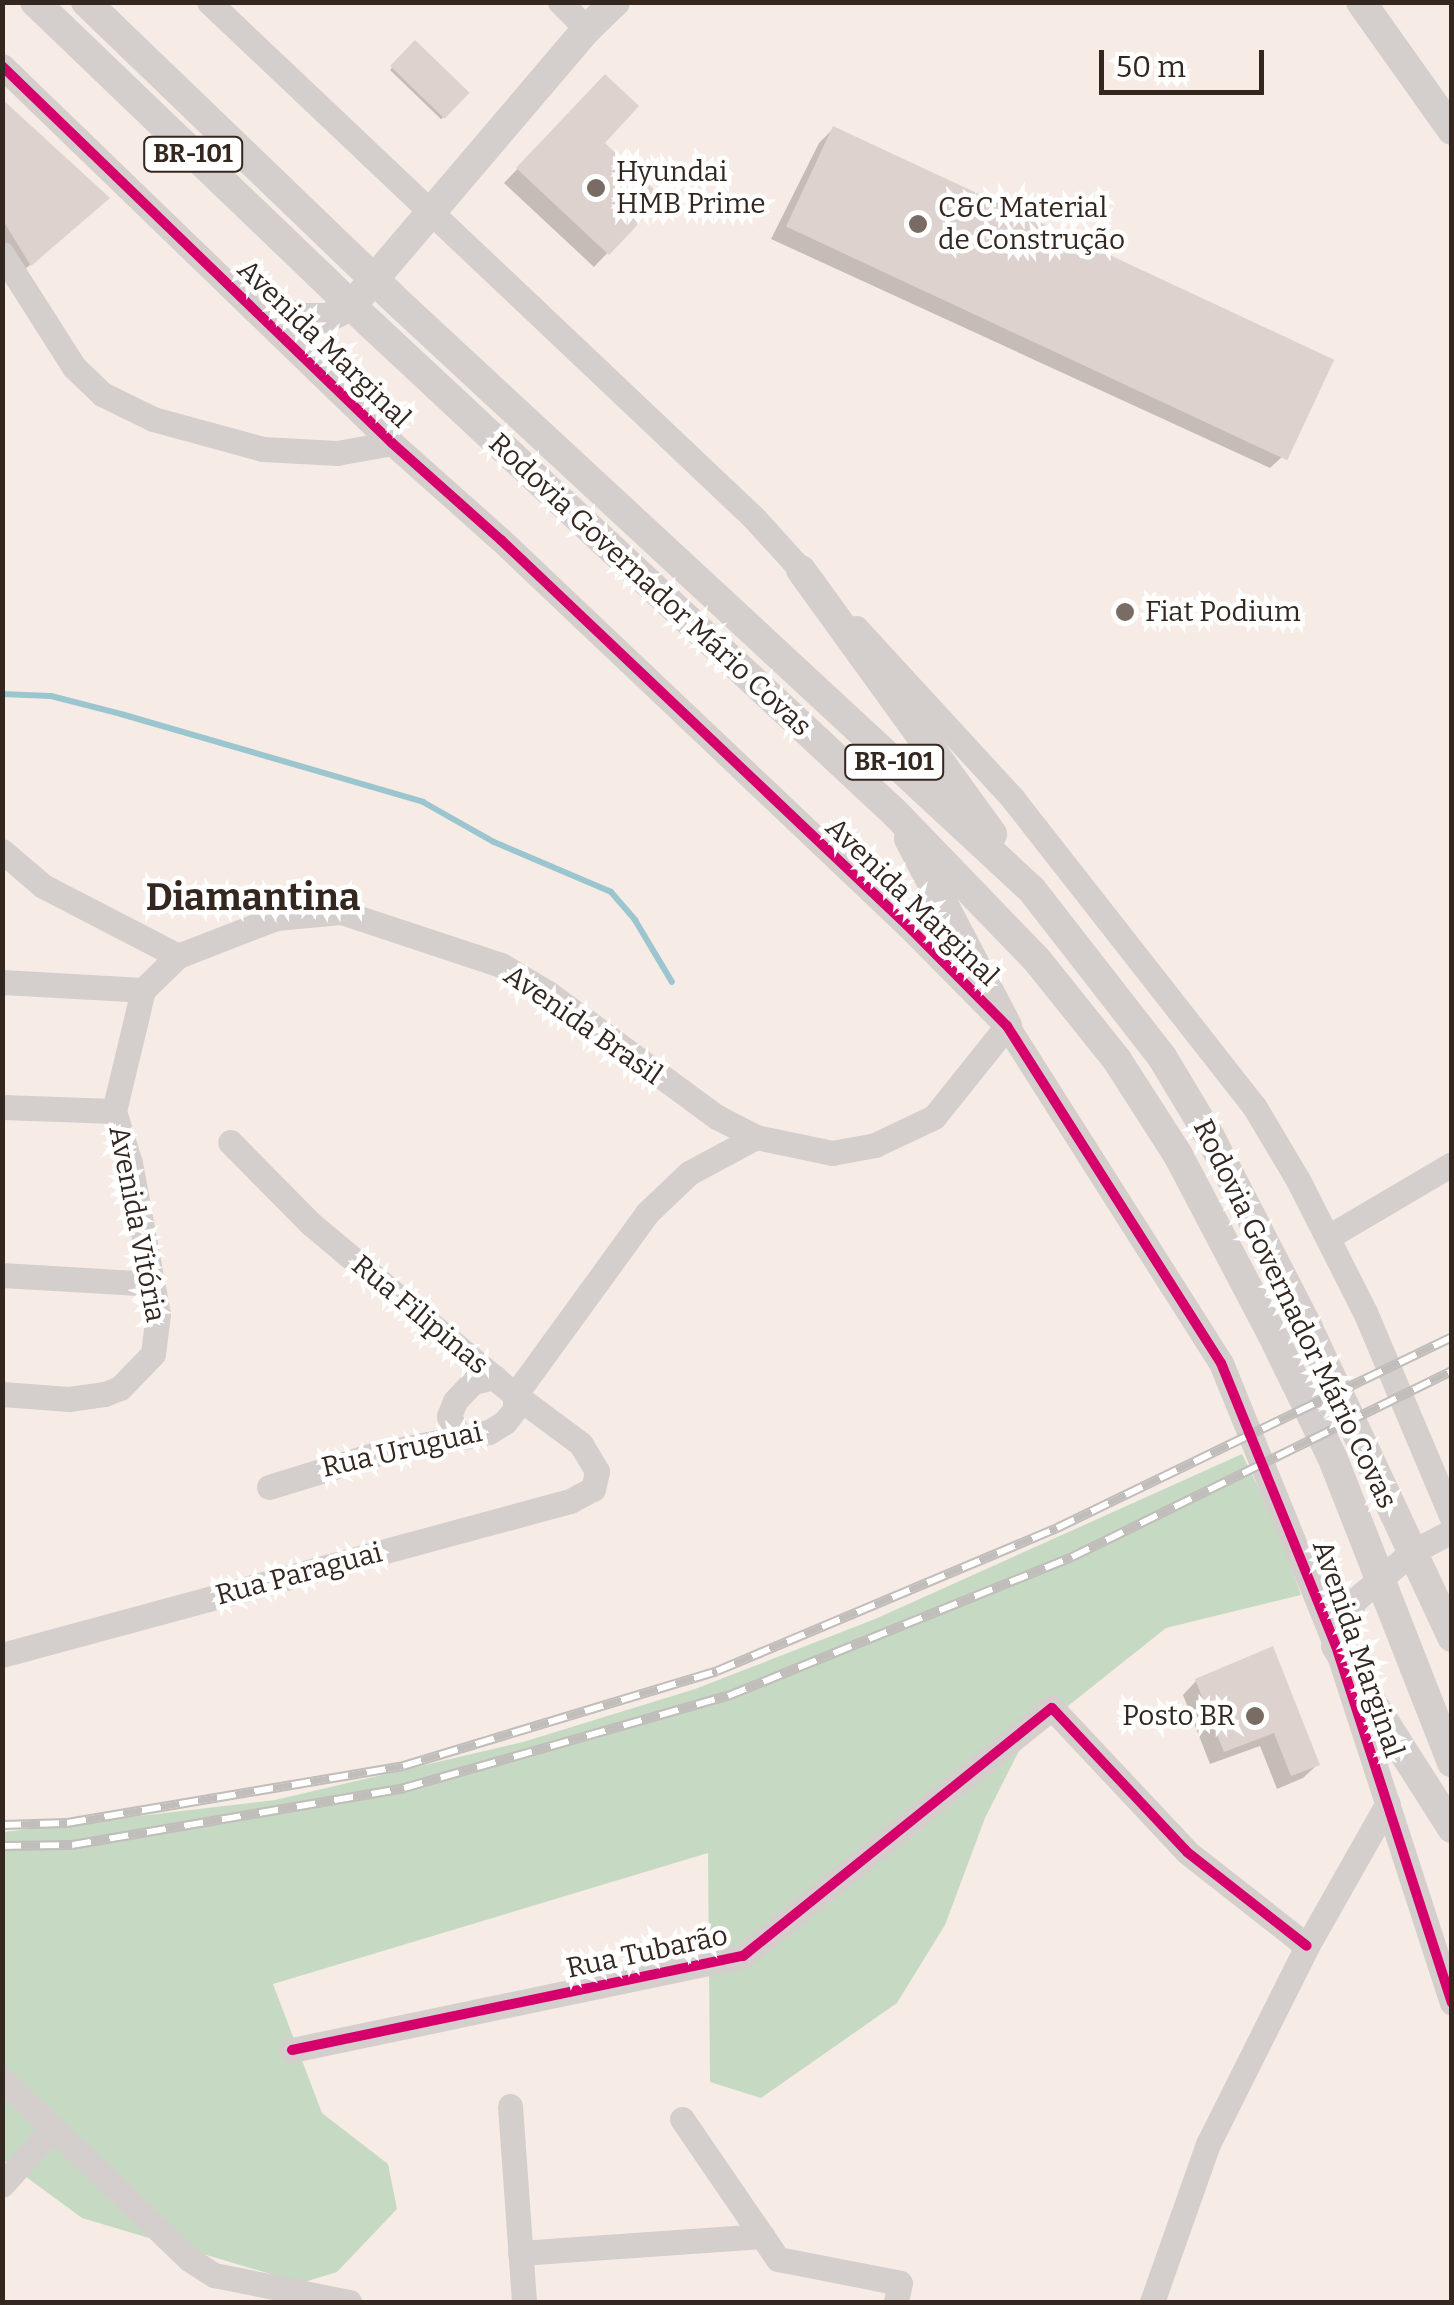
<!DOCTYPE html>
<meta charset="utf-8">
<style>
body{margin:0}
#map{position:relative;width:1454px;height:2305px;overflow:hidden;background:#f7ece5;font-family:Bitter,serif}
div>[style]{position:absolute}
.forest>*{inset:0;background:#c6dac3}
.shadow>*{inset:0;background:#0003;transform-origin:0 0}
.stream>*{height:6px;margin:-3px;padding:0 3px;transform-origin:3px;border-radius:3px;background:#9cc6cf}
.building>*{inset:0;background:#ded2ce;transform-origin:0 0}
.minor>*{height:25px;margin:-12.5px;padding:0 12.5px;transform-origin:12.5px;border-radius:12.5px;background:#d4cfcd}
.major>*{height:30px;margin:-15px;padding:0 15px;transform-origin:15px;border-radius:15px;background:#d4cfcd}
.rail>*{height:10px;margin-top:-5px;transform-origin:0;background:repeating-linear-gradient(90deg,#fff 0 19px,#c0bdbb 0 38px);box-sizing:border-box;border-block:2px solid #c0bdbb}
.cycleway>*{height:10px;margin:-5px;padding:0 5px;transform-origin:5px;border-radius:5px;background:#d6006c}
.dots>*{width:28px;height:28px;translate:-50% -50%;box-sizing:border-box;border:5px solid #fff;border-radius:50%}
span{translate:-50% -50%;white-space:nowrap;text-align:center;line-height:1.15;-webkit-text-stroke:9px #fff;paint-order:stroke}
.shield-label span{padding:2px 8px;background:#fff;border:2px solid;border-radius:8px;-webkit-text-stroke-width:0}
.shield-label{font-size:25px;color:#33271f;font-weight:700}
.poi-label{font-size:28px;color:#33271f}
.left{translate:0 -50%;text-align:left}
.right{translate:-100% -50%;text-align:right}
.street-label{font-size:28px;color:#33271f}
.district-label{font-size:38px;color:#33271f;font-weight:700}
.frame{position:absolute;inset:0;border:5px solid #33271f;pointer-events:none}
.scale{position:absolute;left:1099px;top:50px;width:165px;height:45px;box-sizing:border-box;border:5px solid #33271f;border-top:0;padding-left:12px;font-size:30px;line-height:35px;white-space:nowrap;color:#33271f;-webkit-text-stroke:8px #fff;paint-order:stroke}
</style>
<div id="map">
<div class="forest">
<i style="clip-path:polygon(1242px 1454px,1275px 1521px,1301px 1595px,1166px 1628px,1024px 1741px,985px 1818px,945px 1925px,897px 2003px,761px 2098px,710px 2082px,708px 1853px,273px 1984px,322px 2113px,388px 2164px,397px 2209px,337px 2272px,301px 2283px,82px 2218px,3px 2160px,3px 1832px,275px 1800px,523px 1742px,695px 1689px,875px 1619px)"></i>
</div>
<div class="shadow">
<i style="left:415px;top:44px;width:71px;height:36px;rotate:44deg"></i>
<i style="clip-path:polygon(605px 77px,601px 143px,660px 198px,594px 267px,504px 183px)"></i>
<i style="clip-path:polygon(2px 102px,93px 211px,16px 277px,2px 254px)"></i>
<i style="clip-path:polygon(833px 129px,1284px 455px,1270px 468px,771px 239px,819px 143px)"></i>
<i style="clip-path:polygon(1271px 1649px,1317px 1765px,1303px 1778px,1277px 1789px,1260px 1746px,1210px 1764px,1183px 1695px,1196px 1681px)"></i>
</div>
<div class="stream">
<i style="left:2px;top:694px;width:49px;rotate:2.3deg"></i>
<i style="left:51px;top:696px;width:72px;rotate:14.4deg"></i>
<i style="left:121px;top:714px;width:315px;rotate:16.2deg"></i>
<i style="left:423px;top:802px;width:81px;rotate:29.4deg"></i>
<i style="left:494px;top:842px;width:127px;rotate:23.1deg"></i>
<i style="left:611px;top:892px;width:37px;rotate:49deg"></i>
<i style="left:635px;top:920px;width:72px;rotate:59.2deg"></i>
</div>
<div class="building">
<i style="left:415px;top:40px;width:76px;height:36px;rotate:44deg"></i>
<i style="clip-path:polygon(605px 74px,639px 106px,605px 143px,663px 198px,609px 255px,516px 168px)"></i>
<i style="clip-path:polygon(2px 99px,110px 198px,31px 266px,2px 219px)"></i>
<i style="left:833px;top:126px;width:553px;height:111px;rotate:25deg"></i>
<i style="clip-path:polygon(1273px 1646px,1320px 1765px,1291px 1776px,1274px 1733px,1224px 1752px,1195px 1679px)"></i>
</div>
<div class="minor">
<i style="left:209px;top:2px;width:751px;rotate:43.43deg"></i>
<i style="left:754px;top:518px;width:89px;rotate:47.7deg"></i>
<i style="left:560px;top:2px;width:38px;rotate:45deg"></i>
<i style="left:2px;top:66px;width:542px;rotate:44.03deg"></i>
<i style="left:392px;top:443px;width:146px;rotate:41.7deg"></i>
<i style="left:501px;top:540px;width:560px;rotate:43.48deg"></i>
<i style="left:907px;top:925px;width:142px;rotate:45.3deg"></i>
<i style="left:1007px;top:1026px;width:399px;rotate:57.6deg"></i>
<i style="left:1221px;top:1363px;width:305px;rotate:67.9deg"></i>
<i style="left:1336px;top:1646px;width:375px;rotate:72deg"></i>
<i style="left:2px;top:254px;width:134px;rotate:57.5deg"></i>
<i style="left:74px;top:367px;width:39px;rotate:44deg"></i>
<i style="left:102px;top:394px;width:57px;rotate:26.1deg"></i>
<i style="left:153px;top:419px;width:114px;rotate:15.3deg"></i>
<i style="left:263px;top:449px;width:74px;rotate:3.1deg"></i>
<i style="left:337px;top:453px;width:56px;rotate:-10.3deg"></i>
<i style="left:856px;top:628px;width:232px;rotate:47.4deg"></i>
<i style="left:1013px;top:799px;width:390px;rotate:51.9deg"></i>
<i style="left:1254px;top:1106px;width:86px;rotate:59.3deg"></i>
<i style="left:1298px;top:1180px;width:148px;rotate:63.1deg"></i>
<i style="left:1365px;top:1312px;width:224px;rotate:67.1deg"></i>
<i style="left:2px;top:851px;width:54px;rotate:40.5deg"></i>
<i style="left:43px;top:886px;width:152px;rotate:27.4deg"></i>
<i style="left:2px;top:982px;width:141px;rotate:3.2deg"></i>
<i style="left:143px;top:990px;width:49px;rotate:-44.2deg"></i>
<i style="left:178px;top:956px;width:105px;rotate:-21.2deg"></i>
<i style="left:276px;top:918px;width:65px;rotate:-5.3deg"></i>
<i style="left:341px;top:912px;width:169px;rotate:18.3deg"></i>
<i style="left:501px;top:965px;width:55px;rotate:30.8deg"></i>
<i style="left:548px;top:993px;width:210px;rotate:36.3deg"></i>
<i style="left:717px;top:1117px;width:44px;rotate:27.1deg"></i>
<i style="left:756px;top:1137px;width:78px;rotate:11.9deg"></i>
<i style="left:832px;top:1153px;width:44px;rotate:-10.5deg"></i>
<i style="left:875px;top:1145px;width:65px;rotate:-25.4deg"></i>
<i style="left:934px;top:1117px;width:117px;rotate:-51.3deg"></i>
<i style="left:2px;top:1107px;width:112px;rotate:2deg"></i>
<i style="left:1328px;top:1237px;width:144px;rotate:-30.5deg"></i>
<i style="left:2px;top:1275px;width:150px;rotate:3.4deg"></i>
<i style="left:2px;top:1394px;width:67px;rotate:4.3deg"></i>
<i style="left:69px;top:1399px;width:36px;rotate:-8deg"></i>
<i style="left:105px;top:1394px;width:16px;rotate:-22deg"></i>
<i style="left:120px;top:1388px;width:47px;rotate:-45.9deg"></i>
<i style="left:153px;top:1354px;width:40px;rotate:-82.9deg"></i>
<i style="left:158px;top:1314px;width:154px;rotate:-100.5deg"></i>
<i style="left:130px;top:1163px;width:54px;rotate:-107.1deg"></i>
<i style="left:114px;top:1111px;width:124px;rotate:-76.5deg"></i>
<i style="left:459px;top:1436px;width:22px;rotate:-117deg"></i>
<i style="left:449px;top:1416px;width:16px;rotate:-68deg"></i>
<i style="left:455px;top:1401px;width:26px;rotate:-47deg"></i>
<i style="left:473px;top:1382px;width:22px;rotate:-13deg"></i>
<i style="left:269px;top:1487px;width:112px;rotate:-17.1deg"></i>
<i style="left:376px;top:1454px;width:115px;rotate:-11deg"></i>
<i style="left:489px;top:1432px;width:19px;rotate:-32deg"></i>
<i style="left:505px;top:1422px;width:16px;rotate:-52deg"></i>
<i style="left:515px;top:1409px;width:14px;rotate:-90deg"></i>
<i style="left:515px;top:1395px;width:225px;rotate:-54deg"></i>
<i style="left:647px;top:1213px;width:58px;rotate:-43.6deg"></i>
<i style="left:689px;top:1173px;width:76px;rotate:-28.2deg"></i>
<i style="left:1336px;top:1645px;width:24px;rotate:-83deg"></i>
<i style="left:1339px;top:1621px;width:28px;rotate:-52deg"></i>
<i style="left:1356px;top:1599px;width:73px;rotate:-40deg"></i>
<i style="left:1412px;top:1552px;width:45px;rotate:-27.7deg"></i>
<i style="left:2px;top:1655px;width:589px;rotate:-15.17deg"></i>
<i style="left:570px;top:1501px;width:26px;rotate:-28deg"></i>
<i style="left:593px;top:1489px;width:18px;rotate:-77deg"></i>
<i style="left:597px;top:1471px;width:31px;rotate:-121deg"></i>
<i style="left:581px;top:1444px;width:82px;rotate:-143.4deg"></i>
<i style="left:515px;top:1395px;width:266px;rotate:-140deg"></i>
<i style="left:311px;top:1224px;width:115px;rotate:-134.6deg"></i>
<i style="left:292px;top:2050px;width:461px;rotate:-11.8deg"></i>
<i style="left:743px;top:1956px;width:396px;rotate:-38.8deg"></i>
<i style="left:1052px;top:1708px;width:197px;rotate:46.8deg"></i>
<i style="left:1187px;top:1852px;width:152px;rotate:38.1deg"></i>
<i style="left:2px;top:2079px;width:260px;rotate:43.9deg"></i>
<i style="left:189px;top:2259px;width:30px;rotate:33deg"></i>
<i style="left:214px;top:2275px;width:138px;rotate:11.3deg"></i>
<i style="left:510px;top:2106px;width:196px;rotate:85.9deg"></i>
<i style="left:682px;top:2119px;width:170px;rotate:55.6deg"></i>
<i style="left:778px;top:2259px;width:124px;rotate:11.1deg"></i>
<i style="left:900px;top:2283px;width:19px;rotate:102deg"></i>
<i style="left:2px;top:2185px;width:76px;rotate:-48.2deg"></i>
<i style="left:520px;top:2253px;width:243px;rotate:-4deg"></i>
<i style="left:1152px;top:2302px;width:168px;rotate:-70.5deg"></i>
<i style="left:1208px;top:2144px;width:221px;rotate:-63.4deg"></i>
<i style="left:1307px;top:1946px;width:164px;rotate:-60.5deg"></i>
</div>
<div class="major">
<i style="left:35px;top:2px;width:470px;rotate:43.8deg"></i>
<i style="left:374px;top:327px;width:714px;rotate:43.01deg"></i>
<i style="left:896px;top:814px;width:203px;rotate:46deg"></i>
<i style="left:1037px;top:960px;width:128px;rotate:51.3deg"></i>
<i style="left:1117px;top:1060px;width:113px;rotate:57.3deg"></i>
<i style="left:1178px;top:1155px;width:202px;rotate:62.3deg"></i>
<i style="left:1272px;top:1334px;width:139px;rotate:64deg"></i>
<i style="left:1333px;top:1459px;width:326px;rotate:68.6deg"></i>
<i style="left:86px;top:2px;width:422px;rotate:43.9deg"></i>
<i style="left:390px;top:295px;width:875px;rotate:42.82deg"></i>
<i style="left:1032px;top:890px;width:212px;rotate:52.1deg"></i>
<i style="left:1162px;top:1057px;width:93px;rotate:59deg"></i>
<i style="left:1210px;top:1137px;width:215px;rotate:62.8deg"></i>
<i style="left:1308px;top:1328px;width:341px;rotate:65deg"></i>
<i style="left:1361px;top:2px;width:157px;rotate:54.6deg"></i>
<i style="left:256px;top:308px;width:50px;rotate:11.5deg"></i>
<i style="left:305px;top:318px;width:22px"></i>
<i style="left:327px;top:318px;width:28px;rotate:-27deg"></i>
<i style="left:352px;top:305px;width:362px;rotate:-49.6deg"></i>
<i style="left:587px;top:29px;width:39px;rotate:-44deg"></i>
<i style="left:801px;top:570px;width:326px;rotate:54.1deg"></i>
<i style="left:909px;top:839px;width:211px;rotate:62.3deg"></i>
<i style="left:1336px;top:1646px;width:216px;rotate:57.5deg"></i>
</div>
<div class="rail">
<i style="left:2px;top:1825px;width:65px;rotate:-1.8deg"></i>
<i style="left:67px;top:1823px;width:341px;rotate:-9.6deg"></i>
<i style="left:403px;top:1766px;width:328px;rotate:-16.8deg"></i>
<i style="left:717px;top:1671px;width:369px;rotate:-22.8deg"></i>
<i style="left:1057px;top:1528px;width:439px;rotate:-25.8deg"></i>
<i style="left:2px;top:1846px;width:70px;rotate:-0.8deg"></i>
<i style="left:72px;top:1845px;width:337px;rotate:-9.7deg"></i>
<i style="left:404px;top:1788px;width:337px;rotate:-15.9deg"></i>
<i style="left:728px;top:1696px;width:371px;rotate:-22deg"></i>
<i style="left:1072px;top:1557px;width:423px;rotate:-26.1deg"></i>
</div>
<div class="cycleway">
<i style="left:2px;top:66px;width:542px;rotate:44.03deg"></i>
<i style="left:392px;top:443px;width:146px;rotate:41.7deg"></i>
<i style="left:501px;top:540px;width:560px;rotate:43.48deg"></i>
<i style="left:907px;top:925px;width:142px;rotate:45.3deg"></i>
<i style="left:1007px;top:1026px;width:399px;rotate:57.6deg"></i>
<i style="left:1221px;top:1363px;width:305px;rotate:67.9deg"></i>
<i style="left:1336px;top:1646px;width:375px;rotate:72deg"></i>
<i style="left:292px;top:2050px;width:461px;rotate:-11.8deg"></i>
<i style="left:743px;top:1956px;width:396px;rotate:-38.8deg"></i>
<i style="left:1052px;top:1708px;width:197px;rotate:46.8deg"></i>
<i style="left:1187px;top:1852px;width:152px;rotate:38.1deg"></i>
</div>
<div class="dots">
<i style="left:596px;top:188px;background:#786c64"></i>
<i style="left:918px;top:224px;background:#786c64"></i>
<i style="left:1125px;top:612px;background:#786c64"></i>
<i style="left:1255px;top:1716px;background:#786c64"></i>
</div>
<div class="shield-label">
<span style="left:193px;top:154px">BR-101</span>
<span style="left:894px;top:762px">BR-101</span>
</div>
<div class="poi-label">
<span class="left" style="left:616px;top:188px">Hyundai<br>HMB Prime</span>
<span class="left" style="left:938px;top:224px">C&amp;C Material<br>de Construção</span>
<span class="left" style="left:1145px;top:612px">Fiat Podium</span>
<span class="right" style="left:1235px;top:1716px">Posto BR</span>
</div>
<div class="street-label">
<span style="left:324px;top:344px;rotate:44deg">Avenida Marginal</span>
<span style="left:650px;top:585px;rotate:43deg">Rodovia Governador Mário Covas</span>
<span style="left:912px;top:902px;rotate:44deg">Avenida Marginal</span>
<span style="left:583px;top:1025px;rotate:35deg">Avenida Brasil</span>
<span style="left:137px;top:1224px;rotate:79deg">Avenida Vitória</span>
<span style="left:1295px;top:1314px;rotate:64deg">Rodovia Governador Mário Covas</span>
<span style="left:420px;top:1315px;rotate:40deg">Rua Filipinas</span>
<span style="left:402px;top:1450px;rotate:-13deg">Rua Uruguai</span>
<span style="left:299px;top:1574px;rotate:-15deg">Rua Paraguai</span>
<span style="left:1358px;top:1649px;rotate:71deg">Avenida Marginal</span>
<span style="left:647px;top:1952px;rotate:-12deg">Rua Tubarão</span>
</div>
<div class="district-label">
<span style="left:253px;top:898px">Diamantina</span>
</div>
<div class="frame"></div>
<div class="scale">50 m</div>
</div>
